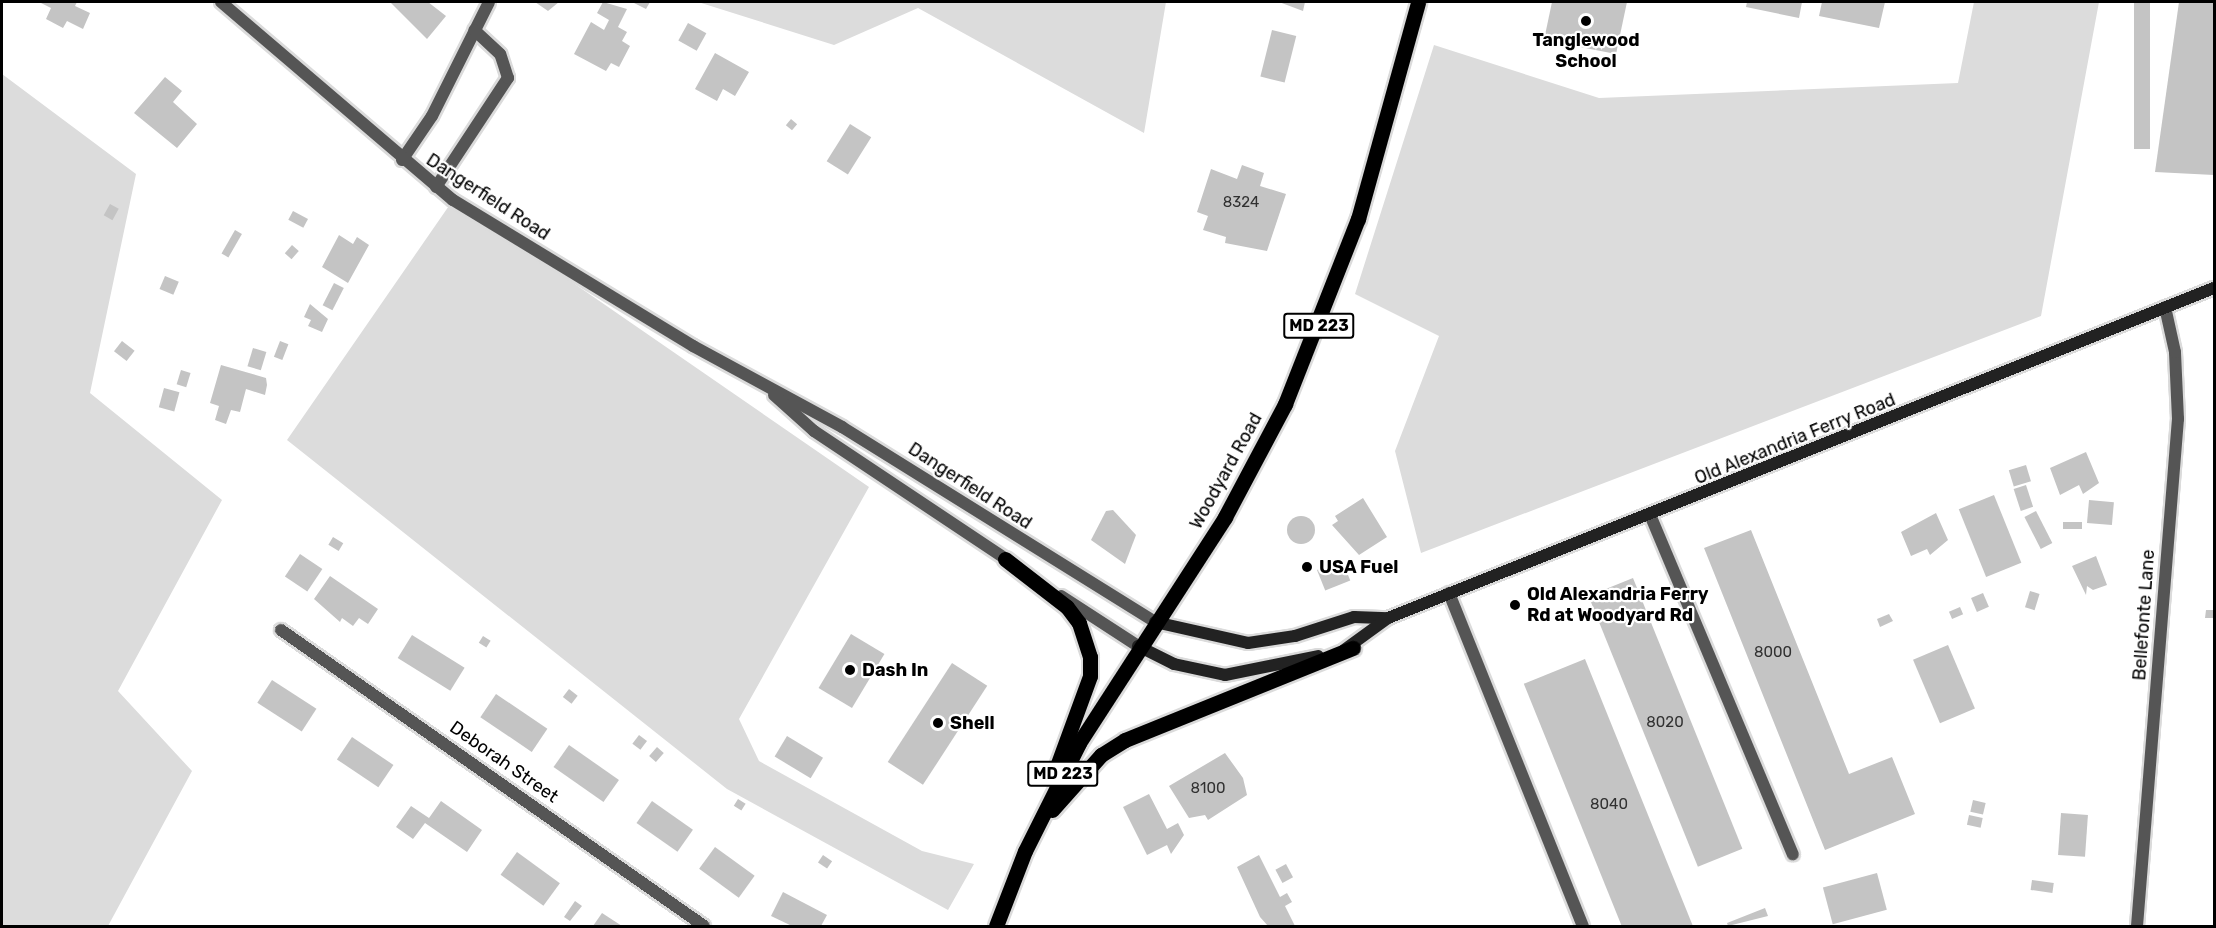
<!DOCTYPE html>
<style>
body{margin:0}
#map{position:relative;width:2216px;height:928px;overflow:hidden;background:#fff;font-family:Rubik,sans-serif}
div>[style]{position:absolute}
.green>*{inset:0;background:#dcdcdc}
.building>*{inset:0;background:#c4c4c4;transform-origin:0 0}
.round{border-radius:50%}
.roads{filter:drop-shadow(2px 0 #dbdbdb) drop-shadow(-2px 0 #dbdbdb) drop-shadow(0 2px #dbdbdb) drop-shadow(0 -2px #dbdbdb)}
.minor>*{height:12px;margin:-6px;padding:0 6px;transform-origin:6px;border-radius:6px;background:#555}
.tertiary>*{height:12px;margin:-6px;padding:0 6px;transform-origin:6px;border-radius:6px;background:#555}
.secondary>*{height:12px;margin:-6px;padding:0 6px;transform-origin:6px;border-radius:6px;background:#222}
.primary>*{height:15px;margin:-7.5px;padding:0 7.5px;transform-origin:7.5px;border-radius:7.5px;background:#000}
.dots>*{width:16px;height:16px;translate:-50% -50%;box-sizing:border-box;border:3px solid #fff;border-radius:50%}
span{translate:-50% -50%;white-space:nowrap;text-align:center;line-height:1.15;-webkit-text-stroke:4.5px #fff;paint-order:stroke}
.number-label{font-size:15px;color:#313131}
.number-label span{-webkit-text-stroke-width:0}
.shield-label span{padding:2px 4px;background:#fff;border:2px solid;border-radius:4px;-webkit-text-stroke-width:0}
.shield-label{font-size:16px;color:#000;font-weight:700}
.poi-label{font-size:18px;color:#000;font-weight:700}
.left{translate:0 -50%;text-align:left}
.street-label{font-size:18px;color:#000}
.frame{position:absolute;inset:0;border:3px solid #000;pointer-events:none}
</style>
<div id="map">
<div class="green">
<i style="clip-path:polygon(698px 2px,1166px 2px,1144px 133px,918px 8px,834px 45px)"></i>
<i style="clip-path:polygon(1974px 2px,2099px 2px,2041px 316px,1421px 553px,1395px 451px,1439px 336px,1355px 294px,1434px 45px,1599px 98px,1958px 83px)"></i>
<i style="clip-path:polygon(2px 74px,136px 174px,90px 393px,222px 500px,118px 691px,192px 771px,108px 926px,2px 926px)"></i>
<i style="clip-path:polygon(453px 200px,869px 487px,739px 719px,759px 761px,922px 851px,974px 864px,948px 910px,727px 789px,287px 440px)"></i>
</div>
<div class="building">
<i style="clip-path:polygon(39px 2px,77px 2px,75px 6px,90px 13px,83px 29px,67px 21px,63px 28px,46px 19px,51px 8px)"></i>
<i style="clip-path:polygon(390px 2px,428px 2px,446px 16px,427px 39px)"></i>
<i style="clip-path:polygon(535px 2px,559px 2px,548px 11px)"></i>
<i style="clip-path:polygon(603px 2px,627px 9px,618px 27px,627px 32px,622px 41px,630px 46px,619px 67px,611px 63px,606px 71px,574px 54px,591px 22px,604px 30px,609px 20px,597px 13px)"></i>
<i style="clip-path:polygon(632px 2px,650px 2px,646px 9px)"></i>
<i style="clip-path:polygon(1279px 2px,1305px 2px,1303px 11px)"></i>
<i style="clip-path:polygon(1552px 2px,1627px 2px,1616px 54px,1544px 40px)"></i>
<i style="clip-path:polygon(1747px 2px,1802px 2px,1799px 18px,1746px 7px)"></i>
<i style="clip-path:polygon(1822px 2px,1885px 2px,1879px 28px,1819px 16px)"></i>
<i style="left:2134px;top:2px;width:16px;height:147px"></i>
<i style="clip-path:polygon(2179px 2px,2214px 2px,2214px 175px,2155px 172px)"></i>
<i style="left:688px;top:23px;width:21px;height:20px;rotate:29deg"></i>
<i style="left:1272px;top:30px;width:25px;height:48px;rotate:14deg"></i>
<i style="clip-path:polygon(715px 53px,749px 72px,735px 96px,723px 89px,717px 101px,695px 89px)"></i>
<i style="clip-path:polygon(165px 77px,182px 91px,173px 102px,197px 124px,177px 148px,134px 113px)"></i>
<i style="left:791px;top:119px;width:8px;height:8px;rotate:40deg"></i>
<i style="left:850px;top:124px;width:25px;height:44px;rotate:32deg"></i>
<i style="clip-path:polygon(1242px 165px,1264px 173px,1260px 186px,1286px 194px,1267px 251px,1225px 243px,1226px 237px,1203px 230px,1208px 216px,1197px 212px,1211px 169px,1237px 179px)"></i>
<i style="left:110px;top:204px;width:10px;height:13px;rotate:29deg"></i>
<i style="left:293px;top:211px;width:17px;height:10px;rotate:28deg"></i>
<i style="left:235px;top:230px;width:8px;height:27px;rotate:30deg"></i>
<i style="clip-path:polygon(339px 235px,353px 244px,357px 237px,369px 245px,348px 283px,322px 267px)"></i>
<i style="left:292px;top:245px;width:9px;height:11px;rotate:41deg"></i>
<i style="left:165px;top:276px;width:15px;height:14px;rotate:23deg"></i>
<i style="left:334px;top:283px;width:11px;height:25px;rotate:27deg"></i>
<i style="clip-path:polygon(310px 304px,328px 319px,322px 332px,308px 326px,311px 320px,304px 317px)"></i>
<i style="left:122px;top:341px;width:16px;height:13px;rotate:38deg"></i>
<i style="left:280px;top:341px;width:9px;height:17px;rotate:21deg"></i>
<i style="left:253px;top:348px;width:14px;height:19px;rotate:17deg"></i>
<i style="clip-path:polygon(221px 365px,266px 378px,267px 385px,265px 395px,246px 389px,240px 412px,231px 410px,226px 424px,215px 420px,219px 406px,210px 403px)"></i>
<i style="left:181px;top:370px;width:10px;height:15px;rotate:17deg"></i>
<i style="left:164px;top:388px;width:16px;height:20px;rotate:15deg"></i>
<i style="clip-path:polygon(2086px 452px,2099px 483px,2083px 494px,2079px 485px,2060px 495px,2050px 468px)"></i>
<i style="left:2026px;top:465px;width:17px;height:18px;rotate:73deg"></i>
<i style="left:2026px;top:485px;width:23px;height:13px;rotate:72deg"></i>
<i style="left:1994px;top:495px;width:73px;height:38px;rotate:68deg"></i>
<i style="clip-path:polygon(1363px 498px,1387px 537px,1359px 555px,1332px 525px,1338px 521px,1335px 516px)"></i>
<i style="left:2089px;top:500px;width:25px;height:23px;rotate:5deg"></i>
<i style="clip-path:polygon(1113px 510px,1136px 535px,1125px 564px,1091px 540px,1106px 511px)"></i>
<i style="left:2036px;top:511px;width:36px;height:13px;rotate:63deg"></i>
<i style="clip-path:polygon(1936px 513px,1948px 540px,1930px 555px,1927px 549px,1911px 556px,1901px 532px)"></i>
<i class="round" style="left:1287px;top:516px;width:28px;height:28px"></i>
<i style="left:2063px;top:522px;width:19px;height:7px"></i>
<i style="clip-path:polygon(1751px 530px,1849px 774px,1892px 757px,1915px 814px,1825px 850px,1704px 548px)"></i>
<i style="left:333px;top:537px;width:12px;height:9px;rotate:31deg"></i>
<i style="left:300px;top:554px;width:27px;height:27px;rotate:34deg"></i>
<i style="clip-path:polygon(2096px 556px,2107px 585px,2093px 590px,2087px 586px,2086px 595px,2072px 566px)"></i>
<i style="left:1342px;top:560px;width:22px;height:27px;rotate:68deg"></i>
<i style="clip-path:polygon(330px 576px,378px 609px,368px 624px,359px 618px,353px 626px,342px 618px,340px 622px,314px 599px)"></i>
<i style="left:1633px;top:578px;width:292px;height:48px;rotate:68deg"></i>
<i style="left:2030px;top:591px;width:10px;height:17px;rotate:17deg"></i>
<i style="left:1983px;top:593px;width:15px;height:13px;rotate:67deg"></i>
<i style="left:1960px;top:607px;width:8px;height:12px;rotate:67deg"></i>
<i style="clip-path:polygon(2206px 610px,2214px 610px,2213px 618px,2205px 618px)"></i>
<i style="clip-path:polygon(1889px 614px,1893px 621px,1880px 627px,1877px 619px)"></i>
<i style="left:851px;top:634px;width:39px;height:63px;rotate:31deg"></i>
<i style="left:412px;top:635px;width:62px;height:27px;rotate:32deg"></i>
<i style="left:483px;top:636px;width:9px;height:8px;rotate:32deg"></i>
<i style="left:1948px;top:645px;width:69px;height:38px;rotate:67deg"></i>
<i style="left:1585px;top:659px;width:288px;height:66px;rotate:68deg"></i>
<i style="left:952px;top:663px;width:42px;height:118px;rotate:33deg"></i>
<i style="left:272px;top:680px;width:53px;height:27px;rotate:33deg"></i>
<i style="left:569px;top:689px;width:11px;height:10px;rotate:38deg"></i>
<i style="left:496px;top:694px;width:62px;height:28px;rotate:34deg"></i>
<i style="left:639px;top:735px;width:10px;height:11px;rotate:37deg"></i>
<i style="left:787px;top:736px;width:42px;height:24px;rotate:31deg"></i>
<i style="left:352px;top:737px;width:50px;height:27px;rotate:34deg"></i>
<i style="left:569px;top:745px;width:61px;height:27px;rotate:35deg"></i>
<i style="left:657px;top:747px;width:9px;height:12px;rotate:41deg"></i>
<i style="clip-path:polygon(1225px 753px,1243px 778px,1247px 795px,1208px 820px,1205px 815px,1189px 818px,1169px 786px)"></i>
<i style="clip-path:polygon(1149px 794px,1167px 829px,1178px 823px,1184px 835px,1171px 854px,1167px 845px,1147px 855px,1123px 807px)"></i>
<i style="left:738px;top:799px;width:9px;height:8px;rotate:32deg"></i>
<i style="left:1973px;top:800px;width:13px;height:12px;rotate:13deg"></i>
<i style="clip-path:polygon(441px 801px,482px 830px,467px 852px,425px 823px,413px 839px,396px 827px,411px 806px,429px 818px)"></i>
<i style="left:652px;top:801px;width:50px;height:27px;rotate:35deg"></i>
<i style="left:2061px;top:813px;width:27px;height:42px;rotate:4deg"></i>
<i style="left:1969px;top:815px;width:14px;height:10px;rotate:12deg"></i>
<i style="left:715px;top:847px;width:49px;height:27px;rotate:36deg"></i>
<i style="left:517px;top:852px;width:53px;height:28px;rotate:36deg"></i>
<i style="left:823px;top:855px;width:11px;height:9px;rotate:34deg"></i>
<i style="clip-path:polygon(1259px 855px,1280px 897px,1287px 893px,1292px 902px,1285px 906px,1295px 926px,1268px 926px,1260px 917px,1237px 867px)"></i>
<i style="left:1286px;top:864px;width:15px;height:12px;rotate:62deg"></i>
<i style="left:1877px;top:873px;width:38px;height:56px;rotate:75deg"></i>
<i style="left:2032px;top:880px;width:22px;height:10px;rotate:8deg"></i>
<i style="clip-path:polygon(783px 892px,827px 915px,821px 926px,792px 926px,771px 916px)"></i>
<i style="clip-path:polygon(575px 901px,582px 906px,570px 921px,564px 917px)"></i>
<i style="clip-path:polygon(1765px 908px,1768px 916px,1728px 926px,1727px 923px)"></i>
<i style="clip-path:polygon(602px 913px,622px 926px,593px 926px)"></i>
</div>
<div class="roads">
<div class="minor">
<i style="left:402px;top:160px;width:53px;rotate:-55.7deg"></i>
<i style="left:432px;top:116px;width:127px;rotate:-63.4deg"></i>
<i style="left:436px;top:187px;width:131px;rotate:-56.6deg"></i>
<i style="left:508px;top:78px;width:25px;rotate:-108deg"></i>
<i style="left:500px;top:54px;width:35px;rotate:-137deg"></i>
<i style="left:1651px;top:517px;width:366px;rotate:67.2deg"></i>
<i style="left:1449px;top:593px;width:359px;rotate:68.1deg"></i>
<i style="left:281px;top:630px;width:516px;rotate:34.98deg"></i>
<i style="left:2137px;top:926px;width:509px;rotate:-85.38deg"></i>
<i style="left:2178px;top:419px;width:67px;rotate:-92.6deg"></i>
<i style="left:2175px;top:352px;width:46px;rotate:-102.5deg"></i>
</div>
<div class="tertiary">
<i style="left:221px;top:2px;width:305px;rotate:40.5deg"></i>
<i style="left:453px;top:200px;width:281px;rotate:31.3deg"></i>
<i style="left:693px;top:346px;width:170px;rotate:28.5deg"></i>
<i style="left:842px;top:427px;width:369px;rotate:31.9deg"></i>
<i style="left:774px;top:395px;width:54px;rotate:42deg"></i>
<i style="left:814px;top:431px;width:238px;rotate:33.7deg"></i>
<i style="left:1061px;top:596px;width:92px;rotate:33deg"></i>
</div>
<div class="secondary">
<i style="left:1155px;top:622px;width:95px;rotate:12.7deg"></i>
<i style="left:1248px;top:643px;width:48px;rotate:-8.5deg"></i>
<i style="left:1295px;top:636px;width:62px;rotate:-17.9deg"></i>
<i style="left:1354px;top:617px;width:34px;rotate:2deg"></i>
<i style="left:1138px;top:646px;width:40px;rotate:26.6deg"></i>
<i style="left:1174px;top:664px;width:52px;rotate:12.2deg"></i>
<i style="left:1225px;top:675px;width:95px;rotate:-11.5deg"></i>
<i style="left:1344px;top:650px;width:54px;rotate:-36deg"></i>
<i style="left:1388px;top:618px;width:889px;rotate:-21.78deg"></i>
</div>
<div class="primary">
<i style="left:1005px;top:559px;width:78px;rotate:37.7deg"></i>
<i style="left:1067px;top:607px;width:20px;rotate:53deg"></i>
<i style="left:1079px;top:623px;width:36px;rotate:72deg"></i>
<i style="left:1090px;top:657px;width:19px;rotate:90deg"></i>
<i style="left:1090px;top:676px;width:108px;rotate:110.1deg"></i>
<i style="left:1052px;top:810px;width:74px;rotate:-48.3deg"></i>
<i style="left:1101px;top:755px;width:28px;rotate:-32deg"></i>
<i style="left:1125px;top:740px;width:246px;rotate:-22deg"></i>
<i style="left:996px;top:926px;width:80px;rotate:-68.9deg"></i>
<i style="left:1025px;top:851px;width:121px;rotate:-63.4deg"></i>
<i style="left:1079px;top:743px;width:269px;rotate:-57.1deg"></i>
<i style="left:1225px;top:517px;width:128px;rotate:-62deg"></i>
<i style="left:1285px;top:404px;width:199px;rotate:-68.5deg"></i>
<i style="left:1358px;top:219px;width:225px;rotate:-74.5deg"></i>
</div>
</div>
<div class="dots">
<i style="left:1586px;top:21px;background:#000"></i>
<i style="left:1307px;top:567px;background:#000"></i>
<i style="left:1515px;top:605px;background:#000"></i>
<i style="left:850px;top:670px;background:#000"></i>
<i style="left:938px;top:723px;background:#000"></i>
</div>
<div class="number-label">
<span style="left:1241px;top:203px">8324</span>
<span style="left:1773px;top:653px">8000</span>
<span style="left:1665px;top:723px">8020</span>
<span style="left:1208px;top:789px">8100</span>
<span style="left:1609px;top:805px">8040</span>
</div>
<div class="shield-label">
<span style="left:1319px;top:326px">MD 223</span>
<span style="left:1063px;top:774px">MD 223</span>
</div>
<div class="poi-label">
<span style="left:1586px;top:51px">Tanglewood<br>School</span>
<span class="left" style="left:1319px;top:567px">USA Fuel</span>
<span class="left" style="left:1527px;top:605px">Old Alexandria Ferry<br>Rd at Woodyard Rd</span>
<span class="left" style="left:862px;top:670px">Dash In</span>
<span class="left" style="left:950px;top:723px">Shell</span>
</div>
<div class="street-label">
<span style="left:488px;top:197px;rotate:33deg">Dangerfield Road</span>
<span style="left:1795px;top:439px;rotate:-22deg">Old Alexandria Ferry Road</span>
<span style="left:1226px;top:471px;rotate:-61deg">Woodyard Road</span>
<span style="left:970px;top:486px;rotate:33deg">Dangerfield Road</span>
<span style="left:2144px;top:615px;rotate:-86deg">Bellefonte Lane</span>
<span style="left:504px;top:762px;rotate:35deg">Deborah Street</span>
</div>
<div class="frame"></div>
</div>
